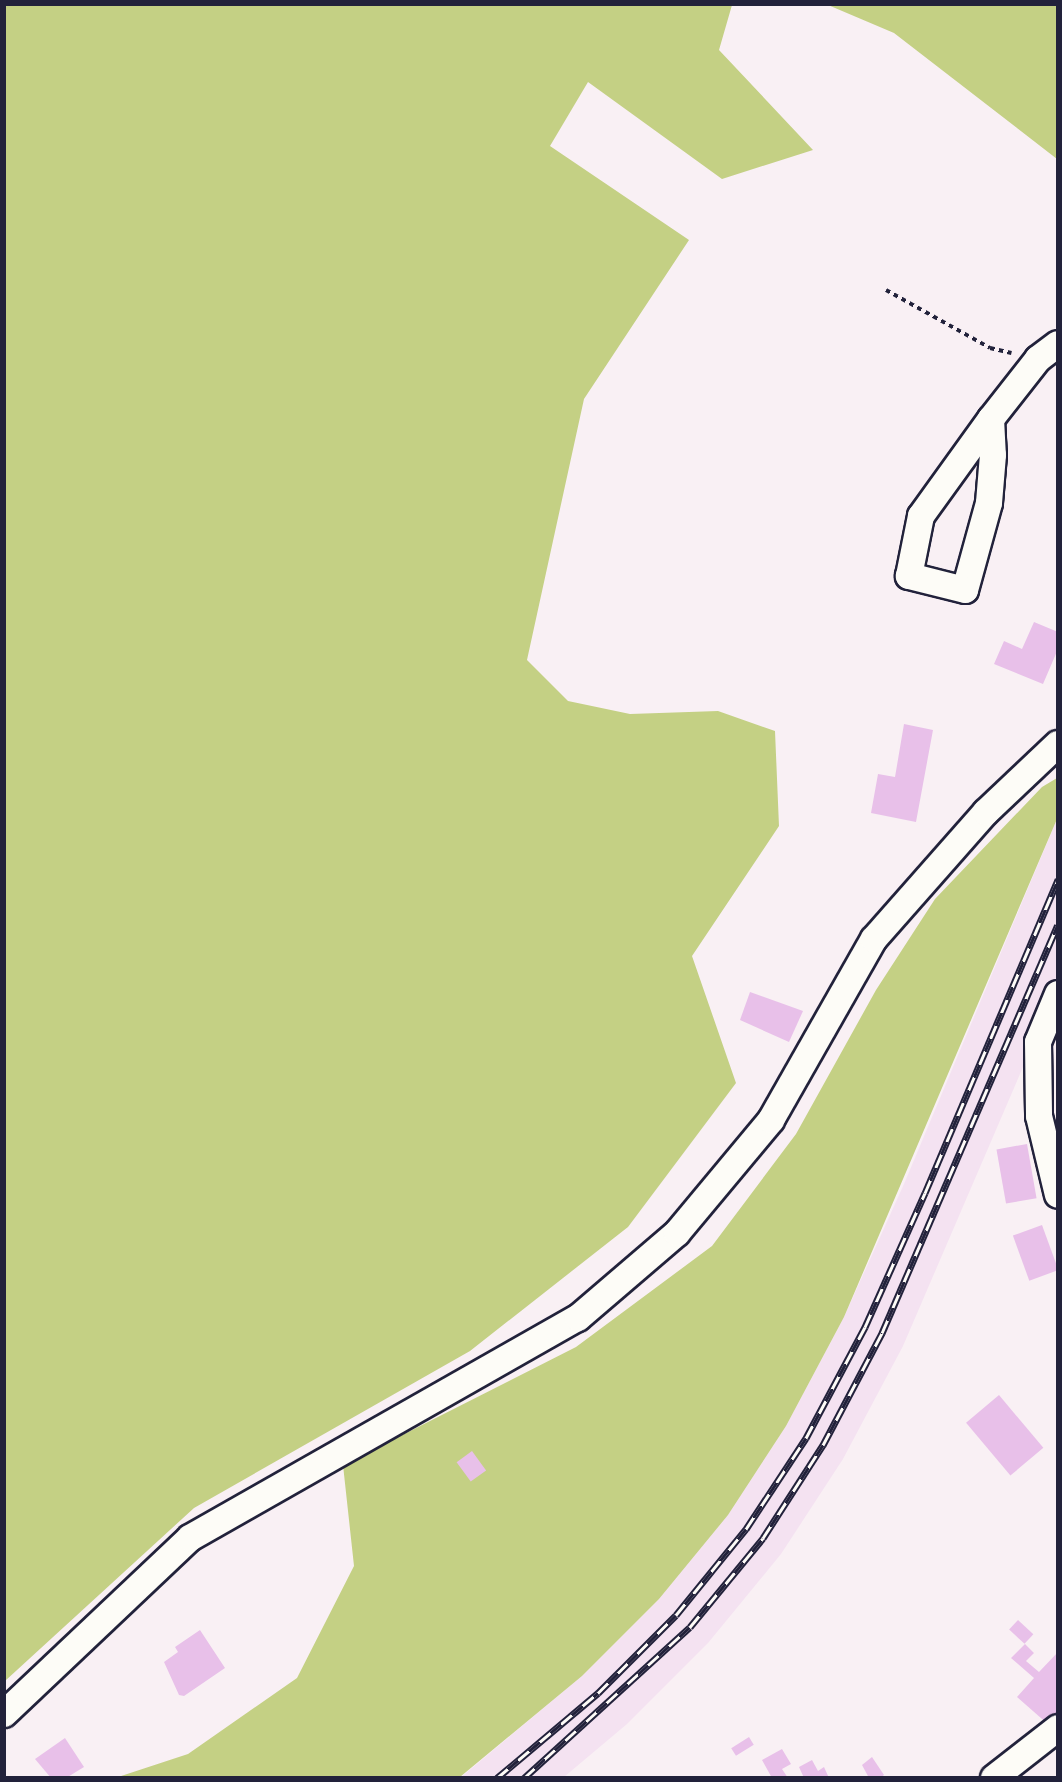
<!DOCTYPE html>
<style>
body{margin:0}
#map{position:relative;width:1062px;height:1782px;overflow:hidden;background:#f9f0f4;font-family:"Gochi Hand",sans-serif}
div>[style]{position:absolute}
.built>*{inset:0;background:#f4e2f1}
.green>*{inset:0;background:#c4d084}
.building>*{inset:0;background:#e8c0e9;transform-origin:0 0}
.path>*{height:4px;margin-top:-2px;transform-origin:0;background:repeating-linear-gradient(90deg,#22223b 0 4.5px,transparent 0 9px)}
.roads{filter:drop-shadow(2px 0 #22223b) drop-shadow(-2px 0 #22223b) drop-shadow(0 2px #22223b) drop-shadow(0 -2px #22223b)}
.street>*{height:26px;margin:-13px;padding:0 13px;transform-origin:13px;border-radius:13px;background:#fdfcf7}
.rail>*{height:7px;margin-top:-3.5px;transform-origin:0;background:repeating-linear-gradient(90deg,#fdfcf7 0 14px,#22223b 0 28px);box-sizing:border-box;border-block:2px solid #22223b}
span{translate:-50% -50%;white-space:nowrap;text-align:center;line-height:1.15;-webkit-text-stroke:5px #fdfcf7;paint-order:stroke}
.frame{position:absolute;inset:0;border:6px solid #22223b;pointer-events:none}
</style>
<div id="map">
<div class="built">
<i style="clip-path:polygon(1057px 819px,1057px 988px,903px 1346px,843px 1459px,781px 1554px,708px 1643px,627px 1724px,564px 1777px,460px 1778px,582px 1676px,659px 1599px,728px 1515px,786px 1426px,844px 1317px,904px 1184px)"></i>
</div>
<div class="green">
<i style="clip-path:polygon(5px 4px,732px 5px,719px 50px,813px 150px,722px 179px,588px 82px,550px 146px,689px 240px,584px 399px,527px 660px,568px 701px,630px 714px,718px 711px,775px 731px,779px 826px,692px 956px,736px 1083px,628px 1227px,470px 1351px,194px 1508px,5px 1681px)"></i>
<i style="clip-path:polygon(828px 5px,1057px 5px,1057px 159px,894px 33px)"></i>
<i style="clip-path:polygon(1057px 778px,1057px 819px,844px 1317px,786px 1426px,728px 1515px,659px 1599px,582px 1676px,460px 1777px,115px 1778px,188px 1754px,297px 1678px,354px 1566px,343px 1465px,576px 1347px,712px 1246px,796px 1134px,876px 990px,935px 899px,1042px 787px)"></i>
</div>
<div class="building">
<i style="clip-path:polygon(1034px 622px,1058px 632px,1058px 649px,1043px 684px,994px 664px,1004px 641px,1022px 649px)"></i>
<i style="clip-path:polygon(904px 724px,933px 730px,916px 822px,871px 813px,878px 774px,895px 777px)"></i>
<i style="clip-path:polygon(750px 992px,803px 1011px,789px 1042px,740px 1020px)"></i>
<i style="left:1027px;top:1144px;width:55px;height:31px;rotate:80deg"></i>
<i style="left:1042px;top:1225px;width:48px;height:31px;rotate:70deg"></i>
<i style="left:999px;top:1395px;width:69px;height:43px;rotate:50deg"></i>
<i style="left:472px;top:1451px;width:24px;height:19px;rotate:54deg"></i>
<i style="left:1018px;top:1620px;width:21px;height:13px;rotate:43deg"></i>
<i style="clip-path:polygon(200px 1630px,225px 1668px,184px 1696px,179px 1695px,164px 1662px,178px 1652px,175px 1647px)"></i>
<i style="clip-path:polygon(1025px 1644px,1034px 1653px,1026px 1661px,1039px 1672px,1058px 1652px,1058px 1717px,1050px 1726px,1017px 1697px,1034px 1678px,1011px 1658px)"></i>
<i style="left:749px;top:1737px;width:9px;height:21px;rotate:58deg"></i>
<i style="clip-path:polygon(65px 1738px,84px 1767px,66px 1778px,51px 1778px,35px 1759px)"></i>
<i style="clip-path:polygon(782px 1749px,791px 1764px,782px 1769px,788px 1778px,772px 1778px,762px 1760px)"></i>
<i style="clip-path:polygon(872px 1757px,884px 1775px,880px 1778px,869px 1778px,862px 1765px)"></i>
<i style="clip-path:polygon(812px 1760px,818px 1771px,824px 1767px,829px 1778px,804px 1778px,799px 1767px)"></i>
</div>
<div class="path">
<i style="left:886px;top:290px;width:119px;rotate:29.1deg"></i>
<i style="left:990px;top:348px;width:22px;rotate:13deg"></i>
</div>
<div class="roads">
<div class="street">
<i style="left:991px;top:419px;width:36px;rotate:87deg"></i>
<i style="left:993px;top:455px;width:48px;rotate:94.8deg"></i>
<i style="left:989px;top:503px;width:90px;rotate:105.4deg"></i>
<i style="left:965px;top:590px;width:58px;rotate:-166deg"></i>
<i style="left:909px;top:576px;width:61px;rotate:-78.7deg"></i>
<i style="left:921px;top:516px;width:120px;rotate:-54.2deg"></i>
<i style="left:991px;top:419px;width:76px;rotate:-51.9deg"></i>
<i style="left:1038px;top:359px;width:25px;rotate:-37deg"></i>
<i style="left:1058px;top:994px;width:52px;rotate:112.6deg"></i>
<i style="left:1038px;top:1042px;width:74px;rotate:89.2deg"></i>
<i style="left:1039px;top:1116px;width:81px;rotate:76.5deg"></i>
<i style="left:4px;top:1714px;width:256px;rotate:-43.4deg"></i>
<i style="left:190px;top:1538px;width:446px;rotate:-29.6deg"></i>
<i style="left:578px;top:1318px;width:130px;rotate:-40.6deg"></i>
<i style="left:677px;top:1233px;width:147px;rotate:-50.2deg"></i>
<i style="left:771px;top:1120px;width:208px;rotate:-60.4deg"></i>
<i style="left:874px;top:939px;width:169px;rotate:-48.6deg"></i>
<i style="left:986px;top:812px;width:99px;rotate:-43.4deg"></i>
<i style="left:994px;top:1778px;width:81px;rotate:-38deg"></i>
</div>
</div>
<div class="rail">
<i style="left:497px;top:1778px;width:132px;rotate:-40.1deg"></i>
<i style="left:598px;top:1693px;width:110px;rotate:-45deg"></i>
<i style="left:676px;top:1615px;width:111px;rotate:-50.9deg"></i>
<i style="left:746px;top:1529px;width:109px;rotate:-56.6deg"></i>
<i style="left:806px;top:1438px;width:126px;rotate:-62deg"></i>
<i style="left:865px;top:1327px;width:147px;rotate:-65.9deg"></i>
<i style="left:925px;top:1193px;width:341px;rotate:-67deg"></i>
<i style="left:524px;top:1778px;width:224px;rotate:-42.3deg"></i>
<i style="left:690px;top:1627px;width:115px;rotate:-50.6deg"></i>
<i style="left:763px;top:1538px;width:111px;rotate:-57.2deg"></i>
<i style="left:823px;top:1445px;width:127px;rotate:-62.2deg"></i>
<i style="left:882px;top:1333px;width:444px;rotate:-66.7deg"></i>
</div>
<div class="frame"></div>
</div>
